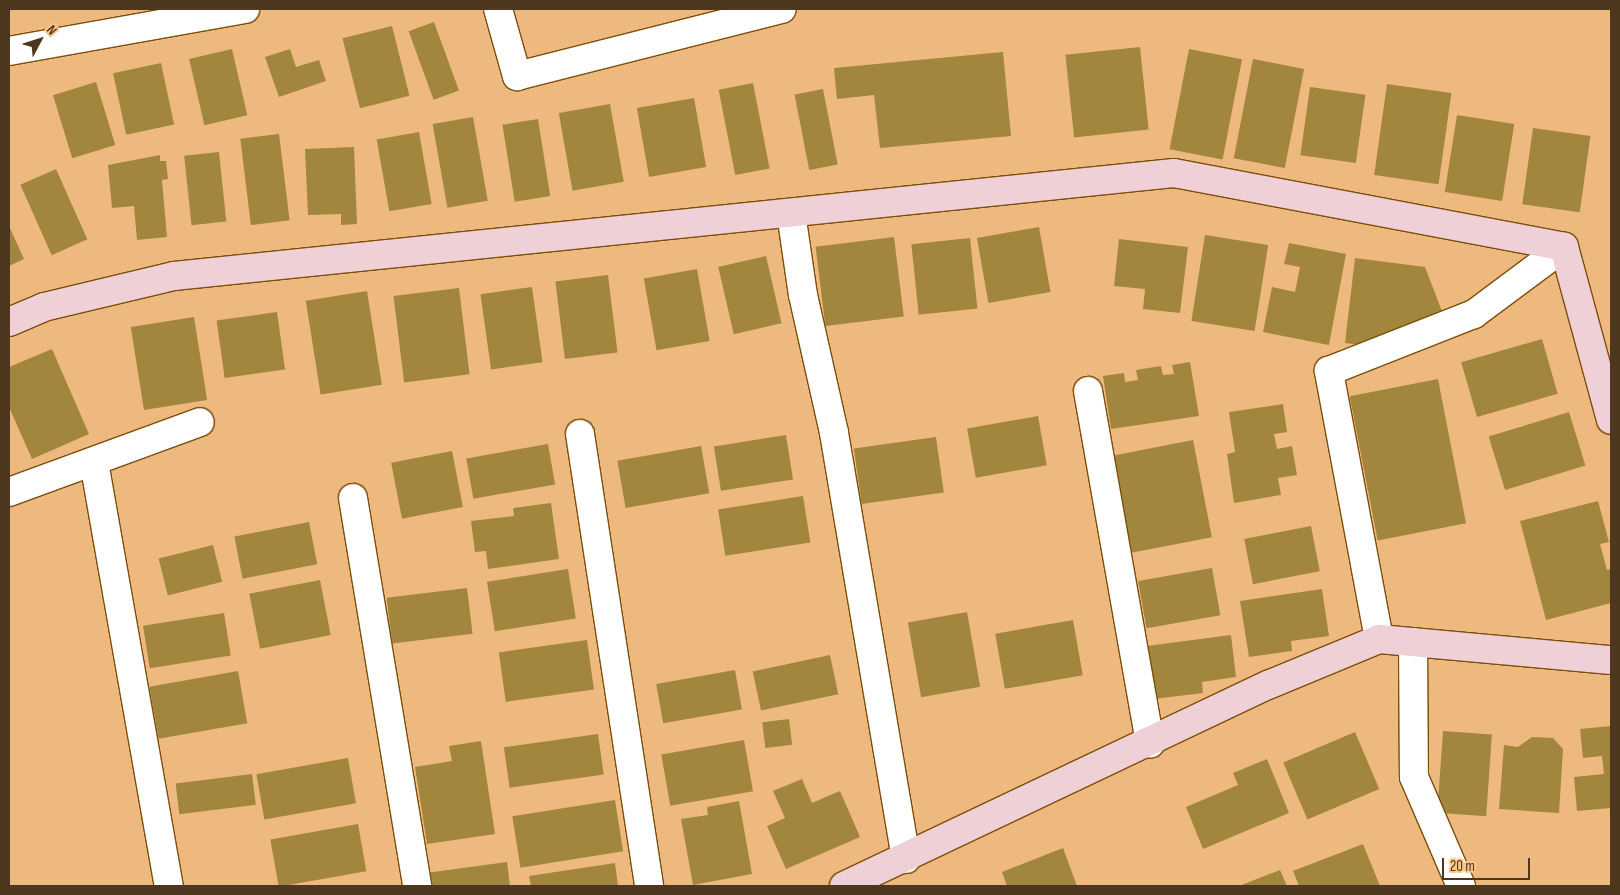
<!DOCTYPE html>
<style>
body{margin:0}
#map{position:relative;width:1620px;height:895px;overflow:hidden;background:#eeb97f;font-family:"Sofia Sans Condensed",sans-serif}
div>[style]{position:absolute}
.building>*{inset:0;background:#a2863e;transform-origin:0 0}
.roads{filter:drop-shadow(1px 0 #7c4d0a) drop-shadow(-1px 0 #7c4d0a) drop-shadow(0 1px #7c4d0a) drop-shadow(0 -1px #7c4d0a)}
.street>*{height:28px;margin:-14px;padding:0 14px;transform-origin:14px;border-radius:14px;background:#fff}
.secondary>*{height:28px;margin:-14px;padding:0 14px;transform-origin:14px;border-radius:14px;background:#f0d0d7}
span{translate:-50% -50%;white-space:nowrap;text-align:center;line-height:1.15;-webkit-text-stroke:4px #fcc68b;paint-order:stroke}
.frame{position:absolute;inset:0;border:10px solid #4d371f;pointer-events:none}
.north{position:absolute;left:15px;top:15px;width:50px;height:50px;-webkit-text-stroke:4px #fcc68b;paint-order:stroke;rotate:50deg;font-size:14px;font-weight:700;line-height:20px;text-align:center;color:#4d371f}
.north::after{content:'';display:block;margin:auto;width:18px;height:22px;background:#4d371f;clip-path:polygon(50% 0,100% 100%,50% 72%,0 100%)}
.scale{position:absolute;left:1442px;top:858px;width:88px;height:22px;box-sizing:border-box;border:2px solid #4d371f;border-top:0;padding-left:6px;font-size:15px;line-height:18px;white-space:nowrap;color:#4d371f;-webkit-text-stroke:4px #fcc68b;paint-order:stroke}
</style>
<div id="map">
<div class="building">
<i style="left:434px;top:22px;width:73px;height:27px;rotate:70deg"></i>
<i style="left:392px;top:26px;width:72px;height:51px;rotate:76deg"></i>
<i style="left:1140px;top:47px;width:83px;height:75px;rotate:84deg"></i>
<i style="left:232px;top:49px;width:68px;height:44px;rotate:77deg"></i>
<i style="clip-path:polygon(290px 49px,296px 67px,319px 60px,326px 81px,279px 97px,265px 57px)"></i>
<i style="left:1189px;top:49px;width:54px;height:102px;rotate:11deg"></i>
<i style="clip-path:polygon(1003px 52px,1011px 136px,880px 148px,874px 95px,837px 99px,834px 68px)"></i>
<i style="left:1253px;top:59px;width:52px;height:101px;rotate:11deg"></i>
<i style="left:161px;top:63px;width:63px;height:49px;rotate:78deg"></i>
<i style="left:96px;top:82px;width:66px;height:45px;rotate:73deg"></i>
<i style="left:753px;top:83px;width:87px;height:35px;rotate:79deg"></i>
<i style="left:1387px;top:84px;width:65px;height:92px;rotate:8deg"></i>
<i style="left:1310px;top:87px;width:56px;height:69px;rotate:8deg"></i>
<i style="left:823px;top:89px;width:77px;height:29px;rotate:79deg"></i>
<i style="left:694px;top:98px;width:70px;height:58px;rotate:80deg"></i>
<i style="left:610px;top:104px;width:79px;height:52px;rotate:80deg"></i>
<i style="left:1457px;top:115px;width:58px;height:78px;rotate:9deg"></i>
<i style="left:473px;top:117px;width:85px;height:41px;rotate:80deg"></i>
<i style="left:538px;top:119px;width:78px;height:36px;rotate:81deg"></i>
<i style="left:1533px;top:128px;width:58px;height:77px;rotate:8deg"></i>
<i style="left:419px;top:132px;width:73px;height:43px;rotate:80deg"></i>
<i style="left:279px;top:134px;width:87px;height:39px;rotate:83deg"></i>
<i style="clip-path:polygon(354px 147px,357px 224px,341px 225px,341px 214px,308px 215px,305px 149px)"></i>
<i style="left:219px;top:152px;width:70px;height:35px;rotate:84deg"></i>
<i style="clip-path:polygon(160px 155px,160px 161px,166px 161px,168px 179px,162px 180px,167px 237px,137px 240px,134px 206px,112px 208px,108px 165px)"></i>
<i style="left:56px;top:169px;width:77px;height:39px;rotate:66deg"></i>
<i style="clip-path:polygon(9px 226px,24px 259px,9px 266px)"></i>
<i style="left:1039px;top:227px;width:66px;height:63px;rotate:80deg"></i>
<i style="left:1205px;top:235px;width:64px;height:87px;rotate:9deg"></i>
<i style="left:894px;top:237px;width:80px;height:79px;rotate:83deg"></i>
<i style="left:970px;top:238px;width:71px;height:59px;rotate:84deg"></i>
<i style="clip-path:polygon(1119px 239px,1188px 247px,1180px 313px,1143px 309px,1145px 289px,1114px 286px)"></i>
<i style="clip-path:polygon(1289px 243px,1346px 254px,1329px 345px,1263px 332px,1272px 287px,1295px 292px,1300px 267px,1284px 264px)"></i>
<i style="left:766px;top:256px;width:69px;height:49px;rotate:77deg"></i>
<i style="clip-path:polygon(1355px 258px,1425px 267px,1443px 314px,1361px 345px,1345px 343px)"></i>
<i style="left:697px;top:269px;width:73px;height:54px;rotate:80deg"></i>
<i style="left:608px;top:275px;width:78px;height:53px;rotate:83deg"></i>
<i style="left:532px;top:287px;width:76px;height:52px;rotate:82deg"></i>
<i style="left:459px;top:288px;width:87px;height:66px;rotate:83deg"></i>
<i style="left:367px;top:291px;width:95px;height:62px;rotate:81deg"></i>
<i style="left:277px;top:312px;width:58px;height:61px;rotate:82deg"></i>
<i style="left:194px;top:317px;width:84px;height:64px;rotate:81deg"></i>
<i style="left:1542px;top:339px;width:57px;height:84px;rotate:74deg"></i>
<i style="clip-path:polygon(52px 349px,89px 434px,32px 459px,9px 407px,9px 367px)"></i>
<i style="clip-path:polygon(1190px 362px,1199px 416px,1111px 429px,1103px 376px,1124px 373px,1125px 382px,1138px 380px,1136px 370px,1161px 366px,1163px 375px,1174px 374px,1172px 365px)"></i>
<i style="left:1438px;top:379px;width:147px;height:90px;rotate:79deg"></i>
<i style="clip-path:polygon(1283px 404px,1287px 432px,1274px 434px,1277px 449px,1292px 446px,1297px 475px,1278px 478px,1281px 495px,1234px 503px,1227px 454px,1235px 452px,1229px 412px)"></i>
<i style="left:1569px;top:412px;width:56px;height:84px;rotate:73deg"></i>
<i style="left:1038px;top:416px;width:50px;height:72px;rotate:80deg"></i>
<i style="left:786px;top:435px;width:45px;height:73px;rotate:81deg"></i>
<i style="left:936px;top:437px;width:56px;height:83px;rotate:82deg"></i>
<i style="left:1193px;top:440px;width:99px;height:86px;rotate:79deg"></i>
<i style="left:548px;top:444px;width:41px;height:83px;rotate:80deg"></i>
<i style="left:701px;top:446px;width:48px;height:85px;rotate:80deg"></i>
<i style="left:452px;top:451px;width:57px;height:62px;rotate:79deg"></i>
<i style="left:803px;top:496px;width:47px;height:86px;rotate:81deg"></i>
<i style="clip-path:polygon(1598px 501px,1609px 542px,1600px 544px,1607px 570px,1611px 569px,1611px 603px,1546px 620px,1520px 521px)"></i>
<i style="clip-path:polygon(551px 503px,559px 559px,488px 569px,486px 551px,475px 552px,471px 521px,514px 516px,513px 508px)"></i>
<i style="left:309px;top:522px;width:43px;height:76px;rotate:79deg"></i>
<i style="left:1311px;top:526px;width:46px;height:68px;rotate:79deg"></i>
<i style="left:213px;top:545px;width:38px;height:56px;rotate:76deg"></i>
<i style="left:1212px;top:568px;width:48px;height:75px;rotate:80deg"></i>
<i style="left:568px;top:569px;width:50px;height:82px;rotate:81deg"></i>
<i style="left:320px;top:580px;width:56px;height:72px;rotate:79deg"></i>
<i style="left:467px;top:588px;width:46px;height:81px;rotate:83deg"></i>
<i style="clip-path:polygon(1322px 589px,1329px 636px,1291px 641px,1292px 651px,1249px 657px,1240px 601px)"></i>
<i style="left:967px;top:612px;width:76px;height:60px;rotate:80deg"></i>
<i style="left:224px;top:613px;width:43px;height:82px;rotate:81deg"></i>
<i style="left:1073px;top:620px;width:56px;height:79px;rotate:80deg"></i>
<i style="clip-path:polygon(1231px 635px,1236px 677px,1202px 682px,1203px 693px,1154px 699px,1147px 646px)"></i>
<i style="left:587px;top:640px;width:50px;height:89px;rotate:82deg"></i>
<i style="left:830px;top:655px;width:40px;height:79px;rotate:78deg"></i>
<i style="left:735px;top:670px;width:40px;height:80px;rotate:80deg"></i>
<i style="left:238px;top:671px;width:53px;height:90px;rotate:80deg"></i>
<i style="left:789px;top:719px;width:26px;height:27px;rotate:83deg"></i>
<i style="clip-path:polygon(1611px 726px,1611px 808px,1577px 811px,1574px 777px,1604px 774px,1602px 756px,1583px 758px,1580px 729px)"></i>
<i style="left:1443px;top:731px;width:49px;height:82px;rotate:4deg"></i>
<i style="left:1355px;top:732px;width:62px;height:78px;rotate:67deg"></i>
<i style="left:598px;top:734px;width:41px;height:95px;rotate:82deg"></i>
<i style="clip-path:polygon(1532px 737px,1553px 738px,1563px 749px,1559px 813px,1499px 809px,1504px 745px,1518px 747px)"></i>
<i style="left:744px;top:740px;width:52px;height:84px;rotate:80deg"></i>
<i style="clip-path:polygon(481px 741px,495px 834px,427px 844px,415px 767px,452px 761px,449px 746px)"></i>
<i style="left:348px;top:758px;width:46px;height:93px;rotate:80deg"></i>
<i style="clip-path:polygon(1267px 759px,1289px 813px,1203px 849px,1186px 807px,1238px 785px,1233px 773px)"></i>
<i style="left:252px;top:774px;width:31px;height:77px;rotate:83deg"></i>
<i style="clip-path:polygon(802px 779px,812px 803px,840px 791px,860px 837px,786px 869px,767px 826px,785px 818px,773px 791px)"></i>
<i style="left:615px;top:800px;width:52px;height:104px;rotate:81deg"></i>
<i style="clip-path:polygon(739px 801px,752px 874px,693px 885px,681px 819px,708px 815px,707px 807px)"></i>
<i style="left:358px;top:824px;width:48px;height:89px;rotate:80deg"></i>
<i style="clip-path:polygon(1363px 844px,1380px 886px,1299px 886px,1293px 871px)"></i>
<i style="clip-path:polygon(1063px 848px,1077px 886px,1007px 886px,1002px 872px)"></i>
<i style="clip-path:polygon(507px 862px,510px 886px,428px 886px,426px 873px)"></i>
<i style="clip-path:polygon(615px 863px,618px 886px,531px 886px,529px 876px)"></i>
<i style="clip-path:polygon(1280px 870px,1287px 886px,1239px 886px)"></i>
</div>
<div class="roads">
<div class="street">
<i style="left:498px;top:9px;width:70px;rotate:74.2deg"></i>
<i style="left:517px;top:76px;width:273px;rotate:-14.2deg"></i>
<i style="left:9px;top:51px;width:240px;rotate:-10.1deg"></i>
<i style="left:791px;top:213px;width:83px;rotate:81.7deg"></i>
<i style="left:803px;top:295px;width:141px;rotate:77.3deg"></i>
<i style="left:834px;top:433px;width:432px;rotate:80.4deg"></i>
<i style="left:1088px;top:391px;width:358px;rotate:80deg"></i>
<i style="left:580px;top:434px;width:457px;rotate:81.3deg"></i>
<i style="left:94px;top:462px;width:431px;rotate:80deg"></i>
<i style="left:9px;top:492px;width:203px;rotate:-20.1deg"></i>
<i style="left:353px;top:498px;width:393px;rotate:80.6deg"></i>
<i style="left:1379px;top:639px;width:273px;rotate:-100.6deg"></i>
<i style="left:1329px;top:371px;width:156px;rotate:-21.5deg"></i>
<i style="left:1474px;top:314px;width:112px;rotate:-36.7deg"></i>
<i style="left:1413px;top:642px;width:135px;rotate:89.6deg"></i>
<i style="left:1414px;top:777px;width:119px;rotate:66.7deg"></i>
</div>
<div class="secondary">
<i style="left:9px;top:322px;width:38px;rotate:-23deg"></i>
<i style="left:44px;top:307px;width:134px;rotate:-13.4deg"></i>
<i style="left:174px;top:276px;width:1005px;rotate:-5.88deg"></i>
<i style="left:1174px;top:173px;width:397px;rotate:10.7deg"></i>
<i style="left:1564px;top:247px;width:179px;rotate:74.8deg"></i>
<i style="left:844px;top:886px;width:469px;rotate:-25.4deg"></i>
<i style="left:1268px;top:685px;width:120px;rotate:-22.5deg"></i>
<i style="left:1379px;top:639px;width:233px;rotate:5.2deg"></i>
</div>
</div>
<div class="frame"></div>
<div class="north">N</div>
<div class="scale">20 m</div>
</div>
